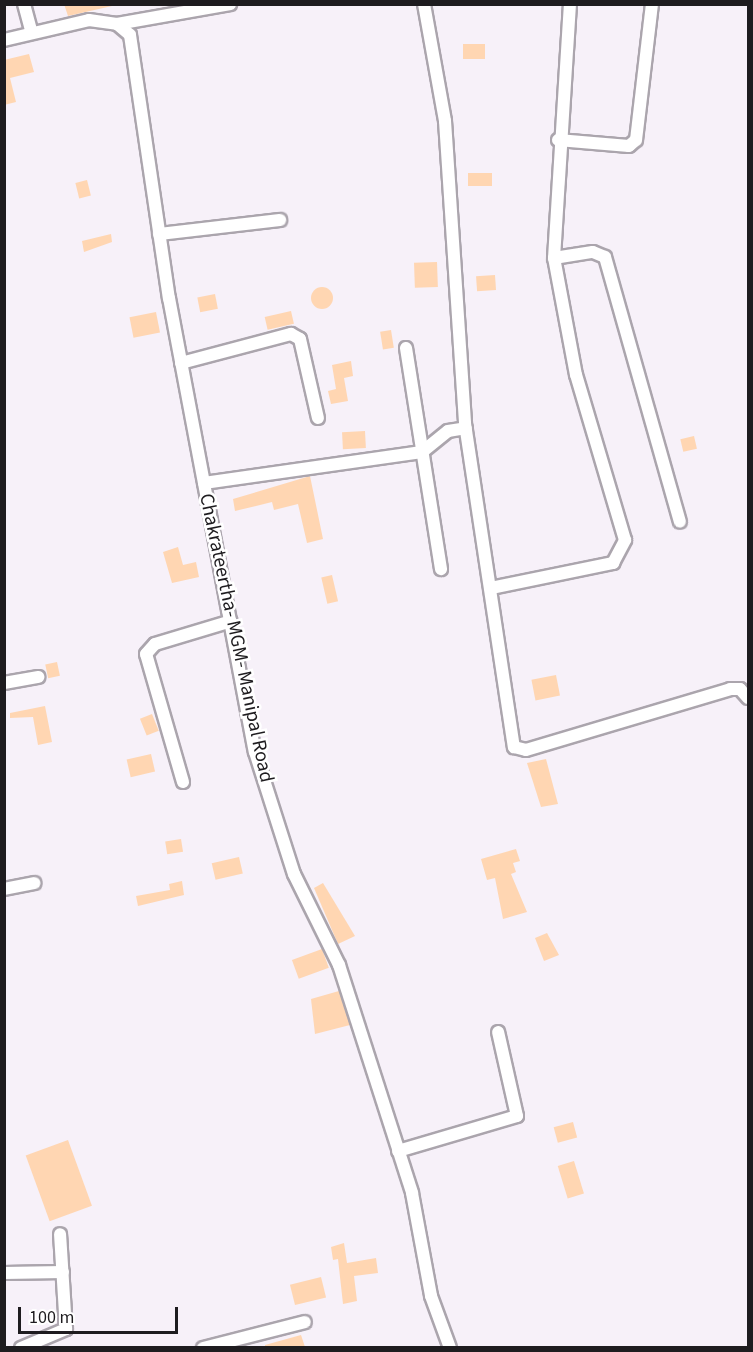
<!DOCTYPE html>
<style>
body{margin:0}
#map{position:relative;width:753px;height:1352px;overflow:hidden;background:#f7f1f9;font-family:"Source Sans 3",sans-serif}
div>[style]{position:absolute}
.building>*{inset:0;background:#ffd6b2;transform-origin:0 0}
.round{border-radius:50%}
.roads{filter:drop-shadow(2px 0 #aba5ad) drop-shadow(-2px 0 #aba5ad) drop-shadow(0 2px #aba5ad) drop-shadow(0 -2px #aba5ad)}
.street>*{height:12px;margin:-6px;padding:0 6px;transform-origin:6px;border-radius:6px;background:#fff}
span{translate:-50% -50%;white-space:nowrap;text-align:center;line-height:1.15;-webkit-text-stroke:5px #fff;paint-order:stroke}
.street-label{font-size:20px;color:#1e1c1f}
.frame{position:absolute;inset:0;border:6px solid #1e1c1f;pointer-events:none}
.scale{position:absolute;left:18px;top:1307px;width:160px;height:27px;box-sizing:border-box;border:3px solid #1e1c1f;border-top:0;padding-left:8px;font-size:18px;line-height:21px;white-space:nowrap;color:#1e1c1f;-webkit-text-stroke:4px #fff;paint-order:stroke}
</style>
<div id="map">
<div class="building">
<i style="clip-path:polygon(64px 4px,112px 4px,112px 6px,68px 16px)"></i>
<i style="left:485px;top:44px;width:15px;height:22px;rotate:90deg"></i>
<i style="clip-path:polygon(29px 54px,34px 72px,10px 78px,16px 102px,4px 105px,4px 60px)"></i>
<i style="left:492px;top:173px;width:13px;height:24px;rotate:90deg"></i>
<i style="left:87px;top:180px;width:16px;height:12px;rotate:76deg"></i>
<i style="clip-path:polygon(111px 234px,112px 242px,84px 252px,82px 241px)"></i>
<i style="left:437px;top:262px;width:25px;height:23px;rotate:88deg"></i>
<i style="left:495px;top:275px;width:15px;height:19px;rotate:86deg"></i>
<i class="round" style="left:311px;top:287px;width:22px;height:22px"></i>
<i style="left:215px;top:294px;width:15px;height:18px;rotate:79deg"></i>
<i style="left:291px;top:311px;width:13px;height:27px;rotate:77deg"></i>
<i style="left:156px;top:312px;width:21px;height:27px;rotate:79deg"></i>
<i style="left:391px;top:330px;width:18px;height:11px;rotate:81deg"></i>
<i style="clip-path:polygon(351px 361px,353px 376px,344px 378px,348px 401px,331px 404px,328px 391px,336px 389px,332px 365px)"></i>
<i style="left:365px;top:431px;width:17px;height:23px;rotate:87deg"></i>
<i style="left:694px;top:436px;width:13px;height:14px;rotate:77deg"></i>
<i style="clip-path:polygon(310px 476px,323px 539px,307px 543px,298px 504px,274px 510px,272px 502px,235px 511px,233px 499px)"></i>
<i style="clip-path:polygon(178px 547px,183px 565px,196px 562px,199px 577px,172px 583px,163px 552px)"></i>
<i style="left:332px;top:575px;width:27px;height:11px;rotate:77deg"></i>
<i style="left:57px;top:662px;width:14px;height:12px;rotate:78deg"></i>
<i style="left:556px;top:675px;width:21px;height:25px;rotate:79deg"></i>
<i style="clip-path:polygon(45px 706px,52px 742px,38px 745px,33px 717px,10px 718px,10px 713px)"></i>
<i style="left:152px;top:714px;width:18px;height:13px;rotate:68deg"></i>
<i style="left:151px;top:754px;width:18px;height:25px;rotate:77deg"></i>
<i style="clip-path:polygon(546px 759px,558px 804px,541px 807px,527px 763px)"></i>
<i style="left:181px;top:839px;width:13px;height:16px;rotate:81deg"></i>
<i style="clip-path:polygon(516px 849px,520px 861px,513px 863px,516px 872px,511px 874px,527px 912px,503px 919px,495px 878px,487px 880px,481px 859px)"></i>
<i style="left:239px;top:857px;width:17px;height:28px;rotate:77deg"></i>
<i style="clip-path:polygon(182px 881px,184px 895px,138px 906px,136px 896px,170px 890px,169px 884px)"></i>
<i style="clip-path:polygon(323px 883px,355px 936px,338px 944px,314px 888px)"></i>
<i style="clip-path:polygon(547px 933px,559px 955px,544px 961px,535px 938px)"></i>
<i style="left:322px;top:949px;width:20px;height:32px;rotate:70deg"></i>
<i style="clip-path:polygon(339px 991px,350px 1025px,315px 1034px,311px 999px)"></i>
<i style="left:573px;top:1122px;width:16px;height:20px;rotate:75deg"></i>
<i style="left:68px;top:1140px;width:70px;height:45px;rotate:70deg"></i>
<i style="left:574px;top:1161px;width:34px;height:17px;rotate:73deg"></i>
<i style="clip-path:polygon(344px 1243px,347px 1263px,376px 1258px,378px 1273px,354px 1276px,357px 1301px,343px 1304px,338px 1259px,333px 1260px,331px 1247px)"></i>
<i style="left:321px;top:1277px;width:21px;height:32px;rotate:76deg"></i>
<i style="clip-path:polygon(301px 1335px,305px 1347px,265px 1347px,265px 1345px)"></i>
</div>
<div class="roads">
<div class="street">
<i style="left:24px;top:4px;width:30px;rotate:75deg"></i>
<i style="left:424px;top:4px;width:119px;rotate:79.8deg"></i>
<i style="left:445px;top:121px;width:304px;rotate:86.2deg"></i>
<i style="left:465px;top:424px;width:327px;rotate:81.4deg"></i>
<i style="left:514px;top:747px;width:12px;rotate:14deg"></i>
<i style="left:526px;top:750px;width:213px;rotate:-16.6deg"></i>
<i style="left:730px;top:689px;width:10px"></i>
<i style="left:740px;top:689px;width:12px;rotate:48deg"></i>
<i style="left:117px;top:24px;width:115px;rotate:-10deg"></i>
<i style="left:4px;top:40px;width:87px;rotate:-13.2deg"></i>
<i style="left:89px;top:20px;width:28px;rotate:8deg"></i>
<i style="left:117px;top:24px;width:17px;rotate:40deg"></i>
<i style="left:130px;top:35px;width:266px;rotate:81.6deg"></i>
<i style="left:169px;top:298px;width:462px;rotate:79.3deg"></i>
<i style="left:255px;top:752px;width:128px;rotate:72.3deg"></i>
<i style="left:294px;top:874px;width:102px;rotate:63.7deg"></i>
<i style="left:339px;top:965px;width:239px;rotate:72.2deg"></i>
<i style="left:412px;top:1193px;width:105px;rotate:79.5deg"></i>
<i style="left:431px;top:1296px;width:55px;rotate:69.9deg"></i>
<i style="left:558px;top:140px;width:71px;rotate:4.8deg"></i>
<i style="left:629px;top:146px;width:9px;rotate:-41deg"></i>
<i style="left:636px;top:140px;width:137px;rotate:-83.3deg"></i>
<i style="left:159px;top:234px;width:122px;rotate:-6.6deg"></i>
<i style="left:554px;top:258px;width:39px;rotate:-9deg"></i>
<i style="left:593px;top:252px;width:13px;rotate:23deg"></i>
<i style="left:605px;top:257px;width:275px;rotate:74.2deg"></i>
<i style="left:406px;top:348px;width:224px;rotate:81deg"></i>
<i style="left:181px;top:363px;width:114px;rotate:-14.8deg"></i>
<i style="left:291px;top:334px;width:10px;rotate:29deg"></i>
<i style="left:300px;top:339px;width:81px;rotate:77.2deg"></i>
<i style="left:204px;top:483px;width:220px;rotate:-8.1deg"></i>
<i style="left:422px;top:452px;width:33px;rotate:-39deg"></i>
<i style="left:448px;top:431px;width:18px;rotate:-9deg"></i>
<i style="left:491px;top:588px;width:125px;rotate:-11.6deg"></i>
<i style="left:613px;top:563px;width:26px;rotate:-62deg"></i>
<i style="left:625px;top:540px;width:172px;rotate:-106.5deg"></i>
<i style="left:576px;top:375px;width:119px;rotate:-100.6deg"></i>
<i style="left:554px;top:258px;width:255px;rotate:-86.4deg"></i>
<i style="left:4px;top:683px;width:35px;rotate:-10deg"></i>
<i style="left:183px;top:782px;width:133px;rotate:-106.1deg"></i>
<i style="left:146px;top:654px;width:13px;rotate:-48deg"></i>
<i style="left:155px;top:644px;width:79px;rotate:-16.8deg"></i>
<i style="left:4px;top:889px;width:31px;rotate:-11deg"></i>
<i style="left:398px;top:1151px;width:124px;rotate:-16.4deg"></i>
<i style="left:517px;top:1116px;width:86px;rotate:-102.7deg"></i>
<i style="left:4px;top:1273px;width:59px;rotate:-1deg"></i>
<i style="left:21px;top:1348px;width:49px;rotate:-22.9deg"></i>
<i style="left:66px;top:1329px;width:95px;rotate:-93.6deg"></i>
<i style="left:203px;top:1348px;width:105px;rotate:-14.3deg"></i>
</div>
</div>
<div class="street-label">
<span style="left:236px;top:638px;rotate:78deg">Chakrateertha- MGM- Manipal Road</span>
</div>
<div class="frame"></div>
<div class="scale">100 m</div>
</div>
